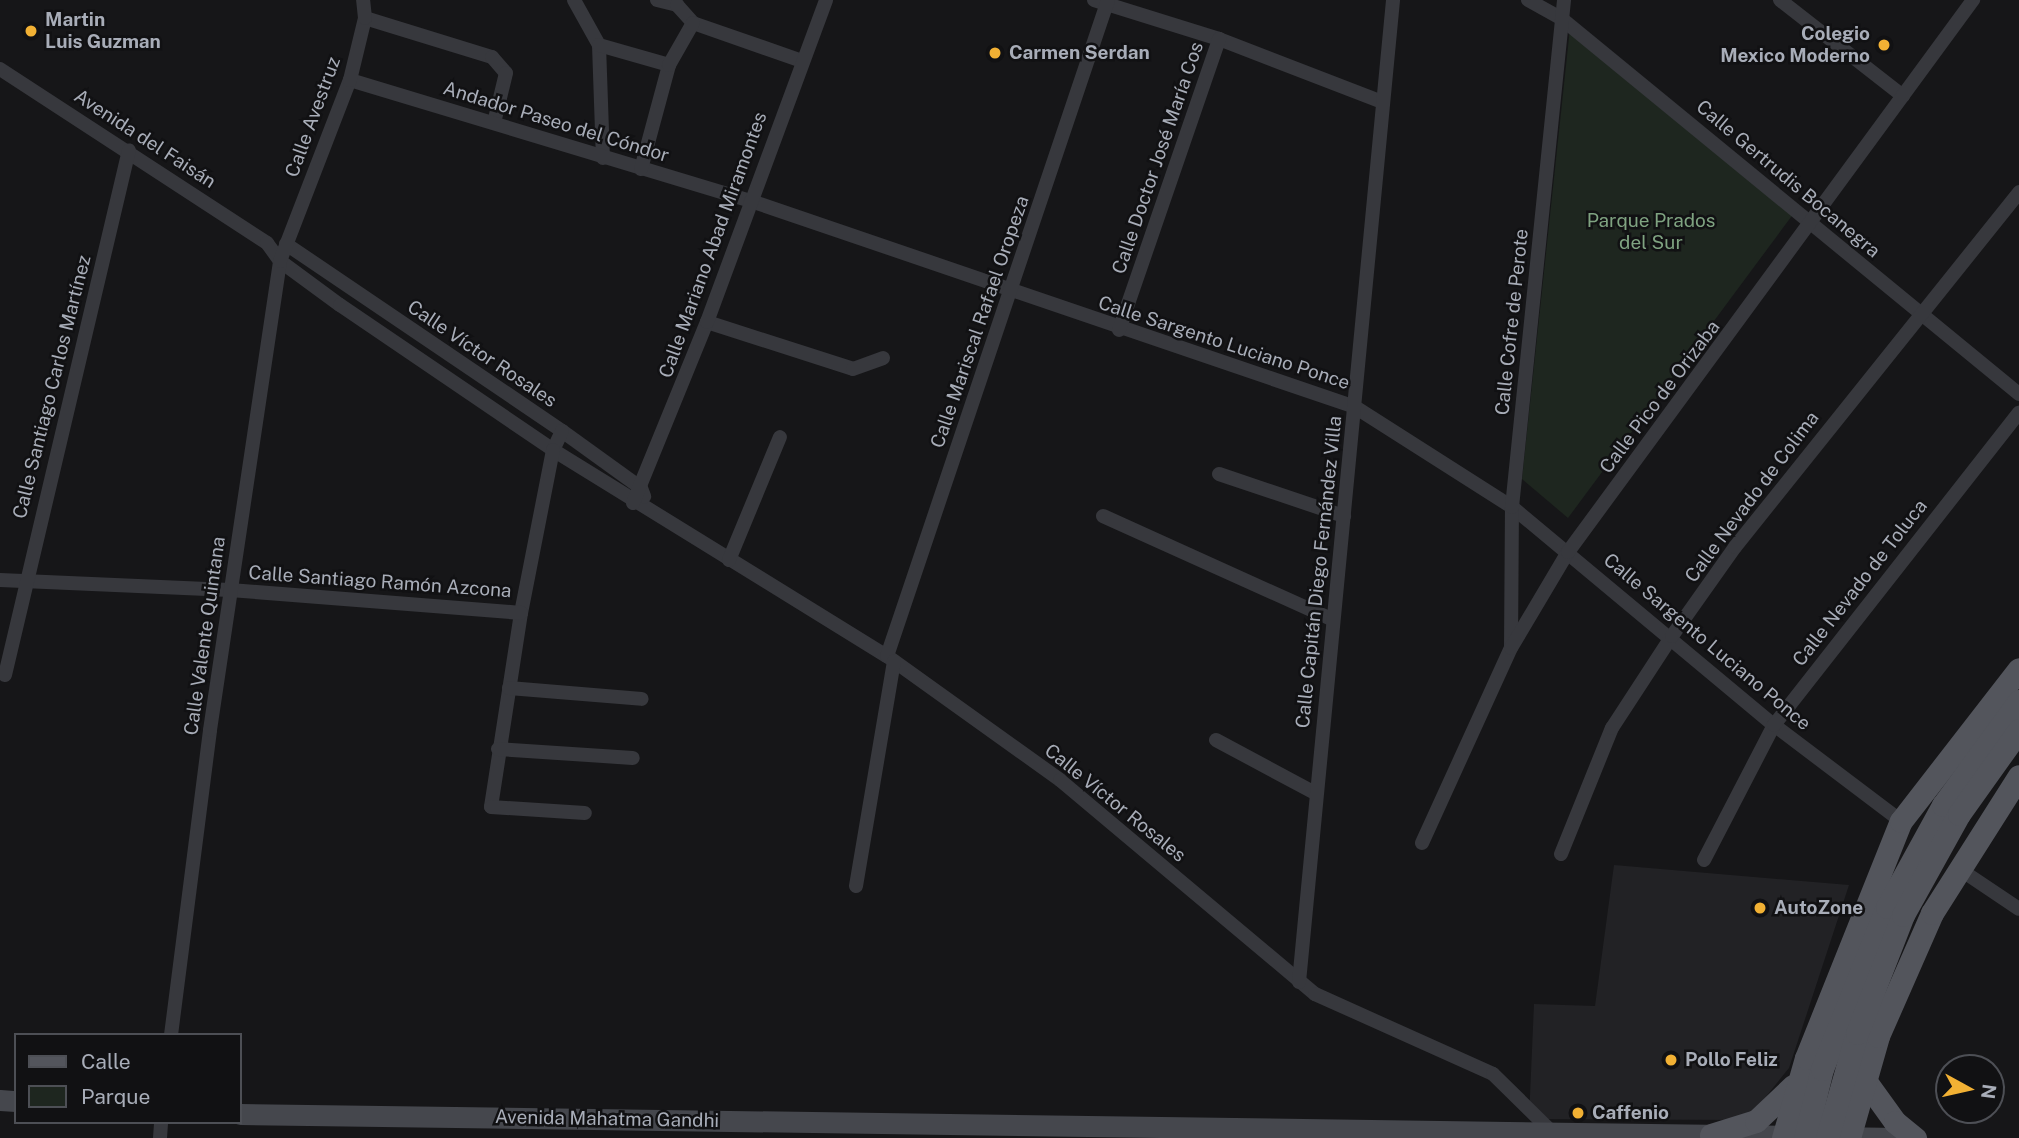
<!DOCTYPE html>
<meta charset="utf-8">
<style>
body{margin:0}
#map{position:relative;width:2019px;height:1138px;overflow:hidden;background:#161618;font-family:"Public Sans",sans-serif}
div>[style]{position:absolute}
.built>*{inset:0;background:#222225}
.green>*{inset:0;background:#1e261f}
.street>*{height:14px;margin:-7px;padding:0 7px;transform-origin:7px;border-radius:7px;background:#37383d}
.secondary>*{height:21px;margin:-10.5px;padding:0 10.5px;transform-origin:10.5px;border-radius:10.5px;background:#45474d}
.primary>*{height:23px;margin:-11.5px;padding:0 11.5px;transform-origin:11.5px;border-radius:11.5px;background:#53555c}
.primary-bridge>*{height:23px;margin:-11.5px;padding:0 11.5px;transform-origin:11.5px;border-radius:11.5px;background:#53555c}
.dots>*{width:19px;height:19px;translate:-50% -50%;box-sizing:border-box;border:4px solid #111113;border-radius:50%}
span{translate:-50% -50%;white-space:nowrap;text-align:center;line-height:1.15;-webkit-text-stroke:5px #111113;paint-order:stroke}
.poi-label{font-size:19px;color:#a8adb8;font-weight:700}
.left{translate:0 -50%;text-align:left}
.right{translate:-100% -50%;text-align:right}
.street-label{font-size:19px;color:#a8adb8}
.park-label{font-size:19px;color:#7fa381}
.legend{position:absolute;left:14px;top:1033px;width:228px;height:91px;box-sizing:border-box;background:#111113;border:2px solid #4d4f55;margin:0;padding:9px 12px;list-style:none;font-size:21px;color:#a8adb8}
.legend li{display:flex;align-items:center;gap:14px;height:35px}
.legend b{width:35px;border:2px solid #4d4f55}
.north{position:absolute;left:1935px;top:1054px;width:70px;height:70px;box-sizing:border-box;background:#111113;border:2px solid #4d4f55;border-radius:50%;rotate:98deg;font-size:19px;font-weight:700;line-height:28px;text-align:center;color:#a8adb8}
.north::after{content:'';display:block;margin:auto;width:24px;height:32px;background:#f2b134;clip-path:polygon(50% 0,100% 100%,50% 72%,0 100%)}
</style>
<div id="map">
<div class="built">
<i style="clip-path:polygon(1614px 865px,1849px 885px,1789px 1068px,1747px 1120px,1529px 1119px,1534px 1004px,1595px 1006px)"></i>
</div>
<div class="green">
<i style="clip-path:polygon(1570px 28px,1794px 213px,1568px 518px,1522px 479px)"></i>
</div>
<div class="street">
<i style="left:574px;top:0;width:51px;rotate:60.9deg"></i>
<i style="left:599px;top:45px;width:113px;rotate:88deg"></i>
<i style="left:657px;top:0;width:21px;rotate:14deg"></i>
<i style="left:677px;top:5px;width:24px;rotate:48deg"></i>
<i style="left:693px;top:23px;width:115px;rotate:19.2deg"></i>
<i style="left:1094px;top:0;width:131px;rotate:17.3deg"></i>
<i style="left:1219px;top:39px;width:175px;rotate:21.1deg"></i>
<i style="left:1528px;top:0;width:39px;rotate:29deg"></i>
<i style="left:1562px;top:19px;width:591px;rotate:39.37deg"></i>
<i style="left:1780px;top:0;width:156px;rotate:38deg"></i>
<i style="left:365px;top:18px;width:133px;rotate:17.1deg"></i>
<i style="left:492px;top:57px;width:21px;rotate:49deg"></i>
<i style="left:506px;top:73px;width:51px;rotate:103.5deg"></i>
<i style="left:599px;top:45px;width:73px;rotate:15.9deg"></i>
<i style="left:0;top:69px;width:319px;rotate:33.1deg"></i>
<i style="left:267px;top:243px;width:22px;rotate:54deg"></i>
<i style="left:280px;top:261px;width:74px;rotate:36.3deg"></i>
<i style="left:340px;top:305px;width:258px;rotate:34.2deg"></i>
<i style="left:553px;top:450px;width:392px;rotate:31.7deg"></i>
<i style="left:887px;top:656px;width:213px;rotate:35.6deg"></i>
<i style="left:1060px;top:780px;width:333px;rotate:40deg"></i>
<i style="left:1315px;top:994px;width:195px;rotate:24.2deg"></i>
<i style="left:1493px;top:1074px;width:83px;rotate:44.5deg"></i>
<i style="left:350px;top:80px;width:419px;rotate:16.8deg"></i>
<i style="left:751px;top:201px;width:638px;rotate:18.83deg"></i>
<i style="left:1355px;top:407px;width:186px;rotate:32.5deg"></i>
<i style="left:1512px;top:507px;width:341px;rotate:39.8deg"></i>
<i style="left:1774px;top:725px;width:159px;rotate:37.1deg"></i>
<i style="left:641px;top:169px;width:108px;rotate:-74.9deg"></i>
<i style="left:669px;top:65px;width:48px;rotate:-60.3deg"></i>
<i style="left:286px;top:244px;width:333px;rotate:34.1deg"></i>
<i style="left:562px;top:431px;width:97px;rotate:35.8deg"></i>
<i style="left:641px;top:488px;width:9px;rotate:69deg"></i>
<i style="left:707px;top:322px;width:153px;rotate:17.8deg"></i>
<i style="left:853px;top:369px;width:32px;rotate:-20deg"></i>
<i style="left:1119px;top:330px;width:308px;rotate:-71deg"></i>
<i style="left:562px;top:431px;width:21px;rotate:115deg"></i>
<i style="left:553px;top:450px;width:166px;rotate:101.1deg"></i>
<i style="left:521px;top:613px;width:196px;rotate:98.8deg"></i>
<i style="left:491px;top:807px;width:94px;rotate:3.7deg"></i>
<i style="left:1219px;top:474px;width:132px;rotate:18.6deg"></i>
<i style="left:633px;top:503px;width:196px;rotate:-67.8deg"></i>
<i style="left:707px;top:322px;width:343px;rotate:-69.7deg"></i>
<i style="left:1103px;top:516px;width:252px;rotate:24.3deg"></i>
<i style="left:729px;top:560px;width:133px;rotate:-67.5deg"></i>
<i style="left:0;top:580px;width:230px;rotate:2.5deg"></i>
<i style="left:230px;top:590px;width:292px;rotate:4.5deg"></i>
<i style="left:1511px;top:647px;width:140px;rotate:-89.6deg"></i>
<i style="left:1512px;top:507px;width:510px;rotate:-84.14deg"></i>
<i style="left:887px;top:656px;width:692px;rotate:-71.38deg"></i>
<i style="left:5px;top:675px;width:539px;rotate:-76.71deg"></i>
<i style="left:509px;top:688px;width:133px;rotate:4.7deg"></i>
<i style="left:1216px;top:740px;width:112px;rotate:28.2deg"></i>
<i style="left:498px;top:749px;width:135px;rotate:3.8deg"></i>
<i style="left:1422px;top:843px;width:214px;rotate:-65.5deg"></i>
<i style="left:1511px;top:648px;width:112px;rotate:-59.3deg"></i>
<i style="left:1568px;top:552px;width:685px;rotate:-53.73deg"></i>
<i style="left:1561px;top:854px;width:136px;rotate:-68deg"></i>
<i style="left:1612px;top:728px;width:110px;rotate:-56.9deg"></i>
<i style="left:1672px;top:636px;width:109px;rotate:-54.7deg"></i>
<i style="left:1735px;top:547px;width:455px;rotate:-51.3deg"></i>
<i style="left:1704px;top:860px;width:152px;rotate:-62.6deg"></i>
<i style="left:1774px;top:725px;width:397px;rotate:-51.9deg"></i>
<i style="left:1958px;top:868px;width:73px;rotate:33.9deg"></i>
<i style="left:856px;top:886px;width:228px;rotate:-80.4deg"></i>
<i style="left:1299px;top:982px;width:986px;rotate:-84.53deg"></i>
<i style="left:171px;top:1035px;width:307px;rotate:-82.7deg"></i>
<i style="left:210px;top:730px;width:474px;rotate:-81.5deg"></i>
<i style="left:280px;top:261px;width:194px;rotate:-68.9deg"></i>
<i style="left:350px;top:80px;width:64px;rotate:-76.4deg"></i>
<i style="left:365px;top:18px;width:18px;rotate:-96deg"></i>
<i style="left:160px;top:1138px;width:16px;rotate:-86deg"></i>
</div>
<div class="secondary">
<i style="left:0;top:1100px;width:16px;rotate:4deg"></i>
<i style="left:240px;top:1114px;width:1561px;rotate:0.81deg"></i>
<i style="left:1833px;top:1137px;width:64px;rotate:0.9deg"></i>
</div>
<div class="primary">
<i style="left:1864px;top:1079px;width:53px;rotate:54.2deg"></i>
<i style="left:1895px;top:1122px;width:26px;rotate:39deg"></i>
<i style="left:1711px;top:1135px;width:47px;rotate:-17.3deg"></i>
<i style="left:1756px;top:1121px;width:51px;rotate:-43.4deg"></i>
<i style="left:1783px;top:1138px;width:83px;rotate:-74deg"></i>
<i style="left:1806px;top:1058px;width:255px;rotate:-68.2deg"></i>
<i style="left:1901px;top:821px;width:192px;rotate:-52.2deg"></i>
<i style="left:1849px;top:1138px;width:106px;rotate:-74.1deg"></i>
<i style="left:1878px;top:1036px;width:134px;rotate:-66.3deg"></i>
<i style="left:1932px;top:913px;width:162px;rotate:-57.6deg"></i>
</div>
<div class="primary-bridge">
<i style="left:1805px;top:1138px;width:71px;rotate:-76.2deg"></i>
<i style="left:1822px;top:1069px;width:175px;rotate:-68.1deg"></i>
<i style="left:1887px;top:907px;width:116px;rotate:-61.2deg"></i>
<i style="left:1943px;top:805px;width:129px;rotate:-53.8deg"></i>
<i style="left:1827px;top:1138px;width:109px;rotate:-74.1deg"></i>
<i style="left:1857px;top:1033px;width:127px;rotate:-68.7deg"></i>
<i style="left:1903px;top:915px;width:115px;rotate:-61deg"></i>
<i style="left:1959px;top:814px;width:103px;rotate:-54.5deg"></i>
</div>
<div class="dots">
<i style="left:31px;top:31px;background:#f2b134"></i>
<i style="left:1884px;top:45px;background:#f2b134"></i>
<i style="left:995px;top:53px;background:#f2b134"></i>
<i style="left:1760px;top:908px;background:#f2b134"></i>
<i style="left:1671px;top:1060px;background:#f2b134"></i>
<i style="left:1578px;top:1113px;background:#f2b134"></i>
</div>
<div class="poi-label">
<span class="left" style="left:45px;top:31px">Martin<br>Luis Guzman</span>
<span class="right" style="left:1870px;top:45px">Colegio<br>Mexico Moderno</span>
<span class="left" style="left:1009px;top:53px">Carmen Serdan</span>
<span class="left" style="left:1774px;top:908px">AutoZone</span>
<span class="left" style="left:1685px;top:1060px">Pollo Feliz</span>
<span class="left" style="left:1592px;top:1113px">Caffenio</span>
</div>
<div class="street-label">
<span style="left:313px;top:117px;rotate:-70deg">Calle Avestruz</span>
<span style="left:556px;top:122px;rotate:17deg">Andador Paseo del Cóndor</span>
<span style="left:145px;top:139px;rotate:33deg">Avenida del Faisán</span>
<span style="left:1158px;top:158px;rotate:-71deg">Calle Doctor José María Cos</span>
<span style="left:1788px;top:179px;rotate:40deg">Calle Gertrudis Bocanegra</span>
<span style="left:713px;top:245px;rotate:-70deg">Calle Mariano Abad Miramontes</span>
<span style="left:980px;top:322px;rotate:-71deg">Calle Mariscal Rafael Oropeza</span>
<span style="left:1512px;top:322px;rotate:-84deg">Calle Cofre de Perote</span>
<span style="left:1224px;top:343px;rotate:18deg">Calle Sargento Luciano Ponce</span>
<span style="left:482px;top:354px;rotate:34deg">Calle Víctor Rosales</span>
<span style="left:52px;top:387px;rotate:-76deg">Calle Santiago Carlos Martínez</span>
<span style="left:1660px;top:397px;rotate:-53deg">Calle Pico de Orizaba</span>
<span style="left:1752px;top:497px;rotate:-53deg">Calle Nevado de Colima</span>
<span style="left:1319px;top:572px;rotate:-84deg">Calle Capitán Diego Fernández Villa</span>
<span style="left:380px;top:582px;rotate:4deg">Calle Santiago Ramón Azcona</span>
<span style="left:1860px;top:583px;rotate:-52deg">Calle Nevado de Toluca</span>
<span style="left:205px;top:636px;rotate:-82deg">Calle Valente Quintana</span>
<span style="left:1707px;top:642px;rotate:40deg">Calle Sargento Luciano Ponce</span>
<span style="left:1115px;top:803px;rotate:39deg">Calle Víctor Rosales</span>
<span style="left:607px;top:1119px;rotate:1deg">Avenida Mahatma Gandhi</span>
</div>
<div class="park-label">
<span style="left:1651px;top:232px">Parque Prados<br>del Sur</span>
</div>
<ul class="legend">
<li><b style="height:9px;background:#53555c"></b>Calle</li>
<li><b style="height:19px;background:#1e261f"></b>Parque</li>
</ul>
<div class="north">N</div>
</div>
